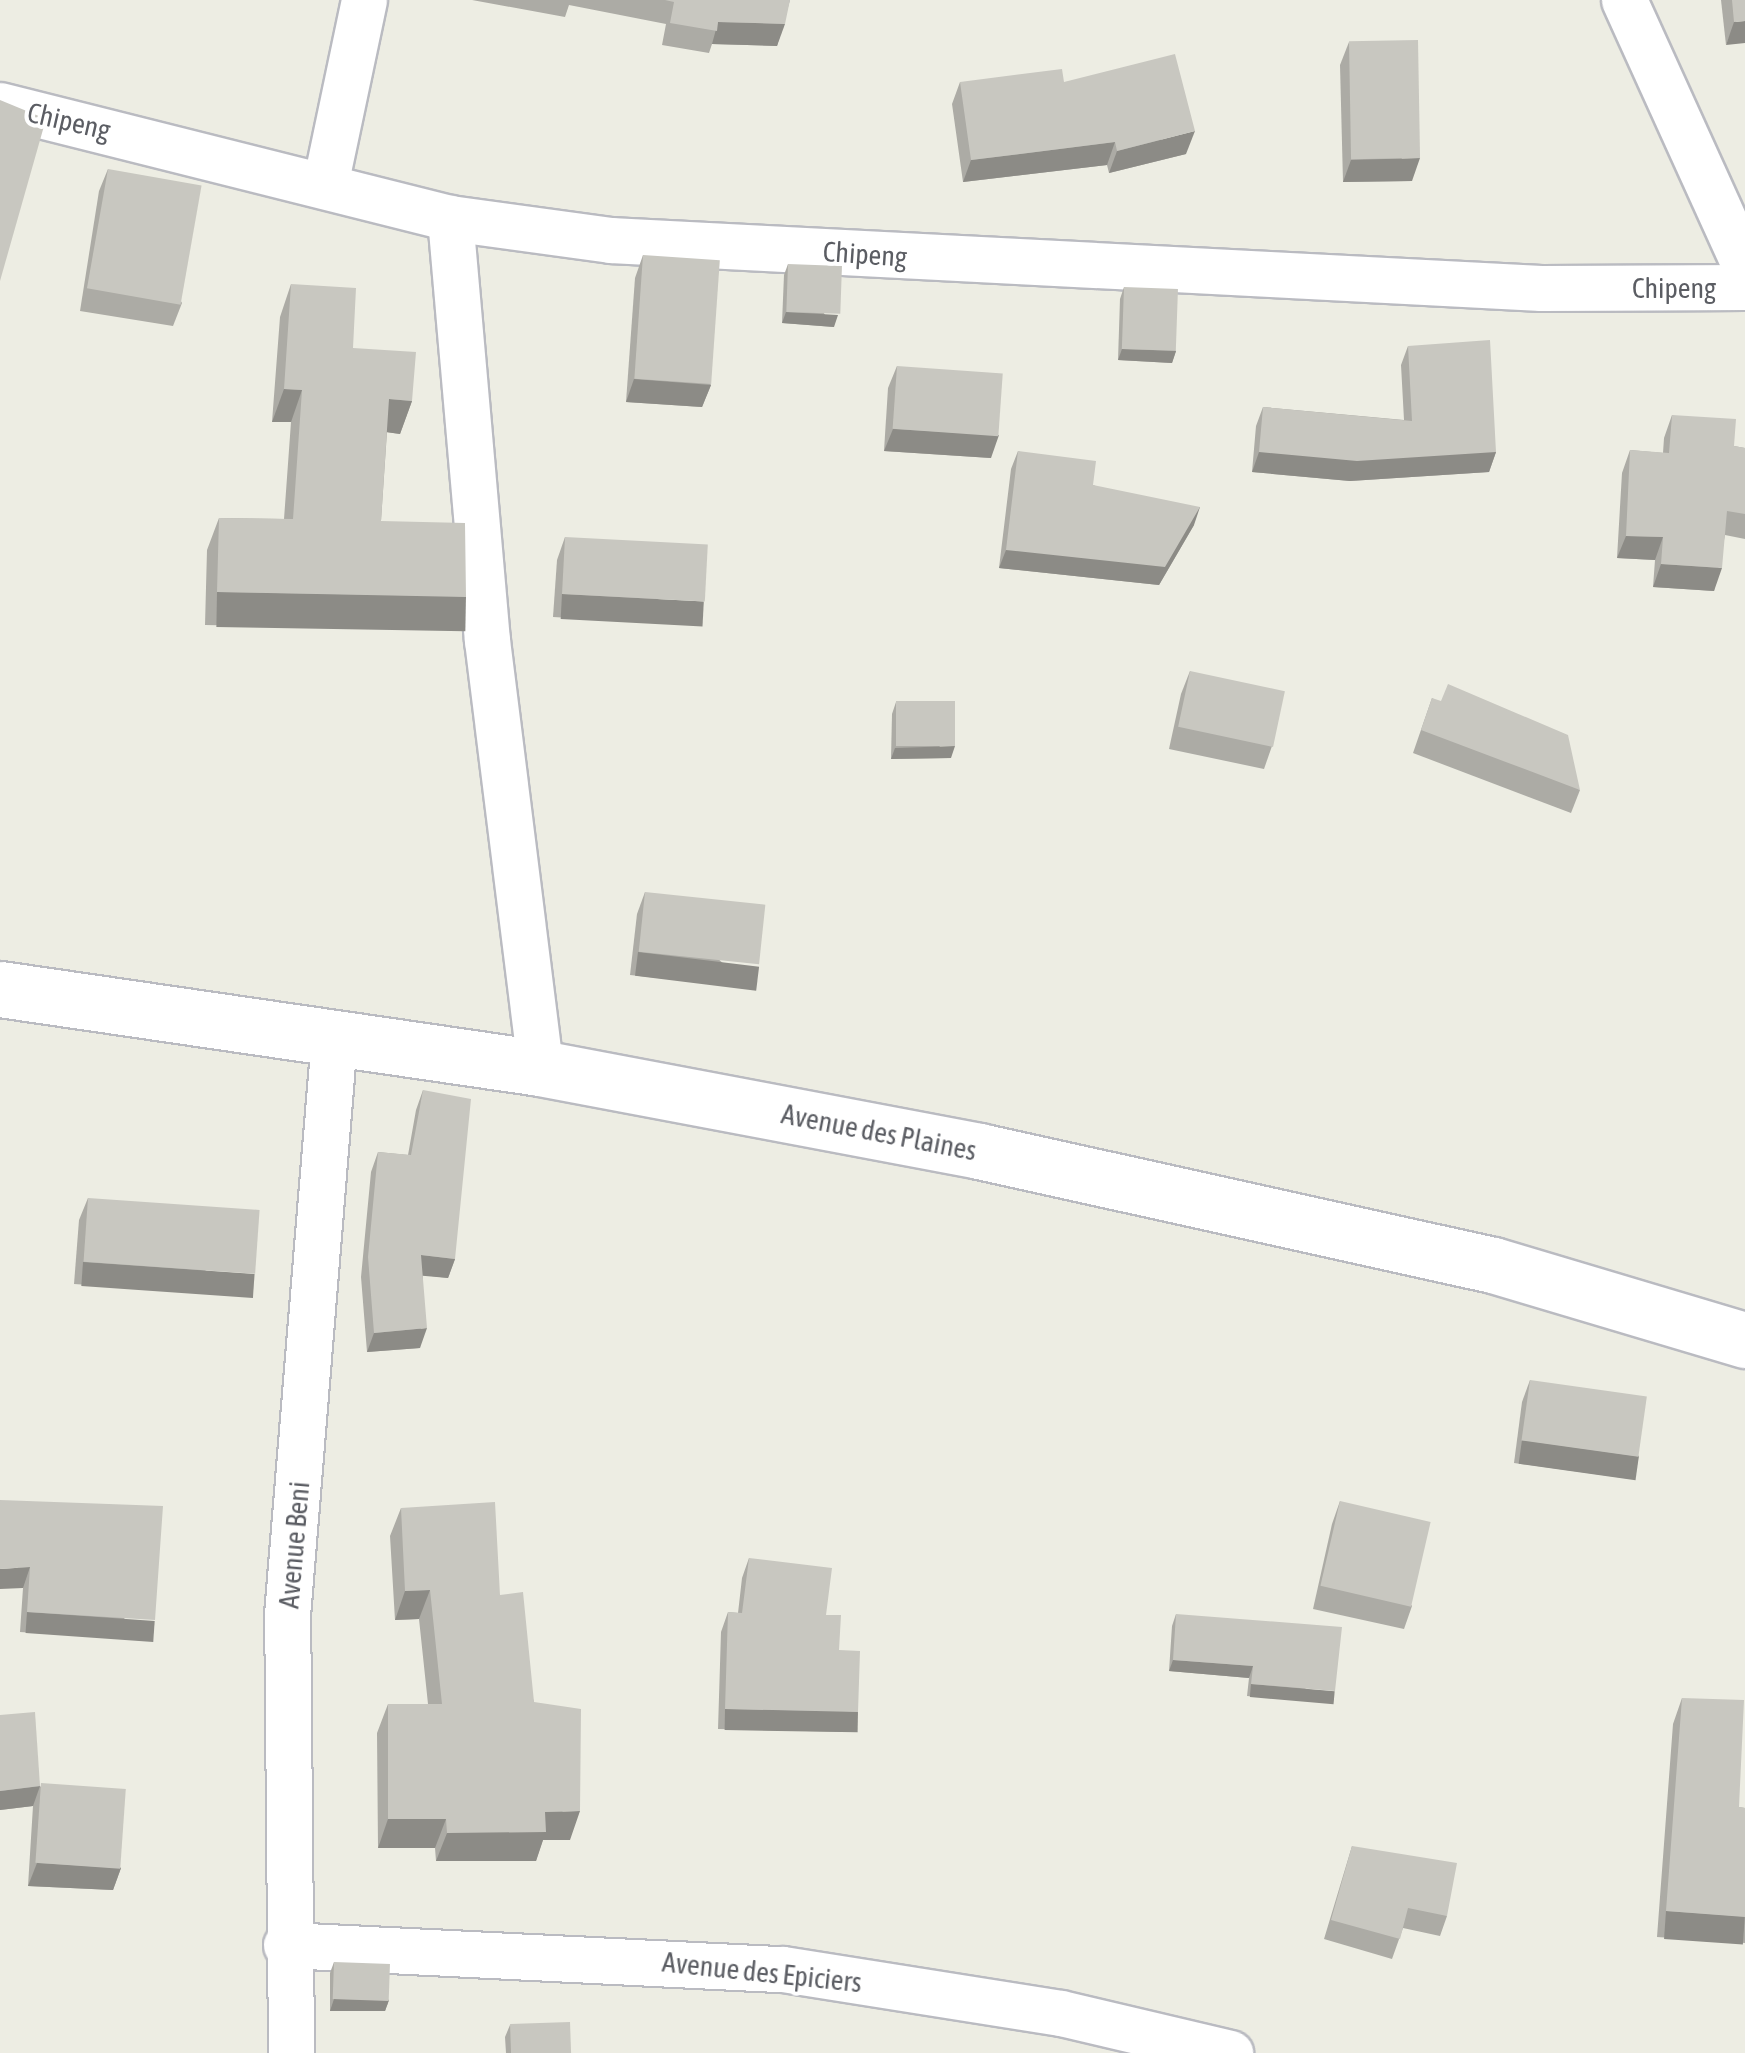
<!DOCTYPE html>
<style>
body{margin:0}
#map{position:relative;width:1745px;height:2053px;overflow:hidden;background:#edede3;font-family:"Asap Condensed",sans-serif}
div>[style]{position:absolute}
.roads{filter:drop-shadow(2px 0 #babbc1) drop-shadow(-2px 0 #babbc1) drop-shadow(0 2px #babbc1) drop-shadow(0 -2px #babbc1)}
.minor>*{height:45px;margin:-22.5px;padding:0 22.5px;transform-origin:22.5px;border-radius:22.5px;background:#fff}
.tertiary>*{height:55px;margin:-27.5px;padding:0 27.5px;transform-origin:27.5px;border-radius:27.5px;background:#fff}
.wall>*{inset:0;background:#acaba5}
.shaded-wall>*{inset:0;background:#8c8b86;transform-origin:0 0}
.building>*{inset:0;background:#c8c7c0;transform-origin:0 0}
span{translate:-50% -50%;white-space:nowrap;text-align:center;line-height:1.15;-webkit-text-stroke:8px #fff;paint-order:stroke}
.street-label{font-size:28px;color:#5b5d63}
</style>
<div id="map">
<div class="roads">
<div class="minor">
<i style="left:1624px;top:0;width:293px;rotate:65.6deg"></i>
<i style="left:0;top:105px;width:464px;rotate:14.1deg"></i>
<i style="left:450px;top:218px;width:162px;rotate:7.8deg"></i>
<i style="left:610px;top:240px;width:932px;rotate:2.95deg"></i>
<i style="left:1541px;top:288px;width:204px;rotate:-0.3deg"></i>
<i style="left:325px;top:185px;width:189px;rotate:-78.1deg"></i>
<i style="left:450px;top:218px;width:424px;rotate:85deg"></i>
<i style="left:487px;top:640px;width:431px;rotate:82.9deg"></i>
<i style="left:286px;top:1945px;width:498px;rotate:2.8deg"></i>
<i style="left:783px;top:1969px;width:281px;rotate:9deg"></i>
<i style="left:1061px;top:2013px;width:174px;rotate:13.3deg"></i>
<i style="left:291px;top:2053px;width:438px;rotate:-90.5deg"></i>
<i style="left:287px;top:1615px;width:578px;rotate:-85.34deg"></i>
</div>
<div class="tertiary">
<i style="left:0;top:989px;width:546px;rotate:8.32deg"></i>
<i style="left:540px;top:1068px;width:447px;rotate:10.7deg"></i>
<i style="left:979px;top:1151px;width:526px;rotate:12.51deg"></i>
<i style="left:1493px;top:1265px;width:263px;rotate:16.6deg"></i>
</div>
</div>
<div class="wall">
<i style="clip-path:polygon(472px 0,790px 0,777px 46px,712px 44px,709px 53px,662px 45px,666px 24px,569px 5px,565px 17px)"></i>
<i style="clip-path:polygon(1721px 0,1745px 0,1726px 45px)"></i>
<i style="clip-path:polygon(1349px 42px,1412px 181px,1343px 182px,1340px 65px)"></i>
<i style="clip-path:polygon(960px 82px,1064px 82px,1186px 154px,1109px 173px,1107px 165px,963px 182px,952px 104px)"></i>
<i style="clip-path:polygon(108px 169px,182px 303px,173px 326px,80px 311px,99px 191px)"></i>
<i style="clip-path:polygon(643px 255px,711px 385px,702px 407px,626px 402px,635px 278px)"></i>
<i style="clip-path:polygon(788px 264px,834px 327px,782px 323px,784px 275px)"></i>
<i style="clip-path:polygon(291px 284px,353px 348px,412px 401px,400px 434px,387px 432px,381px 521px,466px 597px,455px 630px,205px 625px,207px 550px,219px 518px,284px 519px,291px 422px,272px 422px,280px 317px)"></i>
<i style="clip-path:polygon(1124px 287px,1176px 351px,1172px 363px,1118px 360px,1120px 299px)"></i>
<i style="clip-path:polygon(1408px 346px,1496px 452px,1489px 472px,1350px 481px,1252px 472px,1256px 426px,1263px 407px,1404px 420px,1401px 365px)"></i>
<i style="clip-path:polygon(897px 366px,991px 458px,884px 451px,888px 388px)"></i>
<i style="clip-path:polygon(1672px 415px,1734px 446px,1745px 448px,1745px 539px,1725px 535px,1714px 591px,1653px 587px,1655px 560px,1617px 558px,1622px 473px,1630px 450px,1663px 453px,1664px 438px)"></i>
<i style="clip-path:polygon(1018px 451px,1093px 485px,1194px 525px,1159px 585px,999px 568px,1011px 469px)"></i>
<i style="clip-path:polygon(565px 537px,696px 625px,553px 617px,557px 560px)"></i>
<i style="clip-path:polygon(1190px 671px,1272px 746px,1264px 769px,1169px 749px,1181px 694px)"></i>
<i style="clip-path:polygon(1432px 698px,1580px 790px,1571px 813px,1413px 753px)"></i>
<i style="clip-path:polygon(896px 702px,951px 758px,891px 759px,892px 714px)"></i>
<i style="clip-path:polygon(645px 892px,750px 988px,630px 975px,637px 914px)"></i>
<i style="clip-path:polygon(423px 1090px,455px 1259px,448px 1278px,423px 1275px,420px 1348px,367px 1352px,361px 1277px,371px 1172px,378px 1152px,408px 1155px,416px 1110px)"></i>
<i style="clip-path:polygon(88px 1198px,247px 1296px,74px 1284px,79px 1220px)"></i>
<i style="clip-path:polygon(1530px 1380px,1639px 1456px,1631px 1479px,1514px 1463px,1522px 1402px)"></i>
<i style="clip-path:polygon(0 1500px,147px 1640px,20px 1632px,23px 1588px)"></i>
<i style="clip-path:polygon(1340px 1501px,1412px 1606px,1404px 1629px,1313px 1609px,1332px 1524px)"></i>
<i style="clip-path:polygon(401px 1508px,500px 1595px,534px 1702px,570px 1840px,543px 1840px,536px 1861px,436px 1861px,435px 1848px,378px 1848px,377px 1733px,388px 1704px,428px 1704px,419px 1619px,395px 1620px,390px 1536px)"></i>
<i style="clip-path:polygon(749px 1558px,826px 1615px,839px 1650px,850px 1732px,718px 1729px,721px 1632px,728px 1612px,738px 1613px,742px 1578px)"></i>
<i style="clip-path:polygon(1176px 1614px,1331px 1703px,1247px 1696px,1249px 1678px,1169px 1671px,1172px 1626px)"></i>
<i style="clip-path:polygon(1682px 1698px,1739px 1807px,1745px 1808px,1745px 1943px,1657px 1937px,1673px 1724px)"></i>
<i style="clip-path:polygon(0 1715px,40px 1786px,121px 1868px,113px 1890px,28px 1886px,33px 1806px,0 1810px)"></i>
<i style="clip-path:polygon(1352px 1846px,1447px 1916px,1440px 1936px,1403px 1928px,1392px 1959px,1324px 1939px)"></i>
<i style="clip-path:polygon(334px 1962px,389px 2000px,385px 2011px,330px 2011px,330px 1973px)"></i>
<i style="clip-path:polygon(510px 2025px,571px 2053px,506px 2053px,505px 2037px)"></i>
</div>
<div class="shaded-wall">
<i style="clip-path:polygon(1745px 21px,1745px 43px,1726px 45px,1734px 22px)"></i>
<i style="clip-path:polygon(718px 22px,785px 24px,777px 46px,712px 44px)"></i>
<i style="clip-path:polygon(1195px 131px,1186px 154px,1109px 173px,1117px 151px)"></i>
<i style="clip-path:polygon(1115px 142px,1107px 165px,963px 182px,971px 160px)"></i>
<i style="clip-path:polygon(1420px 158px,1412px 181px,1343px 182px,1351px 160px)"></i>
<i style="clip-path:polygon(786px 312px,838px 315px,834px 327px,782px 323px)"></i>
<i style="clip-path:polygon(1122px 349px,1176px 351px,1172px 363px,1118px 360px)"></i>
<i style="clip-path:polygon(634px 379px,711px 385px,702px 407px,626px 402px)"></i>
<i style="clip-path:polygon(284px 389px,302px 390px,291px 422px,272px 422px)"></i>
<i style="clip-path:polygon(389px 399px,412px 401px,400px 434px,378px 431px)"></i>
<i style="clip-path:polygon(893px 429px,999px 435px,991px 458px,884px 451px)"></i>
<i style="clip-path:polygon(1259px 452px,1496px 452px,1489px 472px,1350px 481px,1252px 472px)"></i>
<i style="clip-path:polygon(1200px 507px,1194px 525px,1159px 585px,999px 568px,1006px 550px)"></i>
<i style="clip-path:polygon(1626px 536px,1663px 537px,1655px 560px,1617px 558px)"></i>
<i style="clip-path:polygon(1661px 564px,1722px 568px,1714px 591px,1653px 587px)"></i>
<i style="left:217px;top:592px;width:249px;height:35px;rotate:1deg"></i>
<i style="left:562px;top:594px;width:142px;height:25px;rotate:3deg"></i>
<i style="clip-path:polygon(955px 746px,951px 758px,891px 759px,895px 748px)"></i>
<i style="left:638px;top:952px;width:122px;height:24px;rotate:7deg"></i>
<i style="clip-path:polygon(421px 1255px,455px 1259px,448px 1278px,414px 1275px)"></i>
<i style="left:83px;top:1262px;width:172px;height:24px;rotate:4deg"></i>
<i style="clip-path:polygon(427px 1328px,420px 1348px,367px 1352px,374px 1333px)"></i>
<i style="left:1522px;top:1440px;width:118px;height:24px;rotate:8deg"></i>
<i style="clip-path:polygon(30px 1567px,23px 1588px,0 1589px,0 1569px)"></i>
<i style="clip-path:polygon(430px 1590px,419px 1619px,395px 1620px,405px 1591px)"></i>
<i style="left:27px;top:1612px;width:128px;height:21px;rotate:4deg"></i>
<i style="clip-path:polygon(1173px 1660px,1253px 1666px,1249px 1678px,1169px 1671px)"></i>
<i style="left:1251px;top:1684px;width:84px;height:13px;rotate:5deg"></i>
<i style="left:725px;top:1709px;width:133px;height:21px;rotate:1deg"></i>
<i style="clip-path:polygon(40px 1786px,33px 1806px,0 1810px,0 1791px)"></i>
<i style="clip-path:polygon(580px 1811px,570px 1840px,543px 1840px,536px 1861px,436px 1861px,447px 1833px,545px 1812px)"></i>
<i style="clip-path:polygon(388px 1819px,446px 1819px,435px 1848px,378px 1848px)"></i>
<i style="clip-path:polygon(37px 1863px,121px 1868px,113px 1890px,28px 1886px)"></i>
<i style="left:1666px;top:1911px;width:79px;height:28px;rotate:4deg"></i>
<i style="clip-path:polygon(334px 1999px,389px 2000px,385px 2011px,330px 2011px)"></i>
</div>
<div class="building">
<i style="clip-path:polygon(665px 0,790px 0,785px 24px,718px 22px,717px 31px,670px 23px,674px 2px)"></i>
<i style="clip-path:polygon(1732px 0,1745px 0,1745px 21px,1734px 22px)"></i>
<i style="left:1418px;top:40px;width:118px;height:69px;rotate:89deg"></i>
<i style="clip-path:polygon(1175px 54px,1195px 131px,1117px 151px,1115px 142px,971px 160px,960px 82px,1062px 69px,1064px 82px)"></i>
<i style="clip-path:polygon(0 100px,46px 119px,0 281px)"></i>
<i style="left:108px;top:169px;width:95px;height:121px;rotate:10deg"></i>
<i style="left:643px;top:255px;width:77px;height:124px;rotate:4deg"></i>
<i style="left:788px;top:264px;width:54px;height:48px;rotate:2deg"></i>
<i style="clip-path:polygon(291px 284px,356px 288px,353px 348px,416px 352px,412px 401px,389px 399px,381px 521px,465px 523px,466px 597px,217px 592px,219px 518px,293px 519px,302px 390px,284px 389px)"></i>
<i style="left:1124px;top:287px;width:54px;height:62px;rotate:2deg"></i>
<i style="clip-path:polygon(1490px 340px,1496px 452px,1357px 461px,1259px 452px,1263px 407px,1412px 421px,1408px 346px)"></i>
<i style="left:897px;top:366px;width:106px;height:63px;rotate:4deg"></i>
<i style="clip-path:polygon(1672px 415px,1736px 419px,1734px 446px,1745px 448px,1745px 514px,1727px 511px,1722px 568px,1661px 564px,1663px 537px,1626px 536px,1630px 450px,1669px 453px)"></i>
<i style="clip-path:polygon(1018px 451px,1096px 461px,1093px 485px,1200px 507px,1165px 567px,1006px 550px)"></i>
<i style="left:565px;top:537px;width:143px;height:57px;rotate:3deg"></i>
<i style="left:1190px;top:671px;width:97px;height:57px;rotate:12deg"></i>
<i style="clip-path:polygon(1448px 684px,1568px 735px,1580px 790px,1421px 730px,1432px 698px,1441px 701px)"></i>
<i style="left:955px;top:701px;width:45px;height:59px;rotate:90deg"></i>
<i style="left:645px;top:892px;width:121px;height:60px;rotate:6deg"></i>
<i style="clip-path:polygon(423px 1090px,471px 1099px,455px 1259px,421px 1255px,427px 1328px,374px 1333px,368px 1257px,378px 1152px,411px 1155px)"></i>
<i style="left:88px;top:1198px;width:172px;height:64px;rotate:4deg"></i>
<i style="left:1530px;top:1380px;width:118px;height:61px;rotate:8deg"></i>
<i style="clip-path:polygon(0 1500px,163px 1506px,155px 1620px,27px 1612px,30px 1567px,0 1569px)"></i>
<i style="left:1340px;top:1501px;width:93px;height:87px;rotate:13deg"></i>
<i style="clip-path:polygon(495px 1502px,500px 1595px,523px 1592px,534px 1702px,581px 1709px,580px 1811px,545px 1812px,546px 1832px,447px 1833px,446px 1819px,388px 1819px,388px 1704px,442px 1704px,430px 1590px,405px 1591px,401px 1508px)"></i>
<i style="clip-path:polygon(749px 1558px,832px 1568px,826px 1615px,841px 1615px,839px 1650px,860px 1651px,858px 1712px,725px 1709px,728px 1612px,742px 1613px)"></i>
<i style="clip-path:polygon(1176px 1614px,1342px 1627px,1335px 1691px,1251px 1684px,1253px 1666px,1173px 1660px)"></i>
<i style="clip-path:polygon(1682px 1698px,1744px 1700px,1739px 1807px,1745px 1808px,1745px 1917px,1666px 1911px)"></i>
<i style="clip-path:polygon(35px 1712px,40px 1786px,0 1791px,0 1715px)"></i>
<i style="left:41px;top:1783px;width:85px;height:80px;rotate:4deg"></i>
<i style="clip-path:polygon(1352px 1846px,1457px 1863px,1447px 1916px,1408px 1908px,1400px 1939px,1331px 1920px)"></i>
<i style="left:334px;top:1962px;width:56px;height:37px;rotate:2deg"></i>
<i style="left:570px;top:2022px;width:31px;height:60px;rotate:88deg"></i>
</div>
<div class="street-label">
<span style="left:69px;top:121px;rotate:13deg">Chipeng</span>
<span style="left:865px;top:254px;rotate:4deg">Chipeng</span>
<span style="left:1674px;top:288px">Chipeng</span>
<span style="left:879px;top:1132px;rotate:11deg">Avenue des Plaines</span>
<span style="left:294px;top:1545px;rotate:-85deg">Avenue Beni</span>
<span style="left:762px;top:1972px;rotate:6deg">Avenue des Epiciers</span>
</div>
</div>
